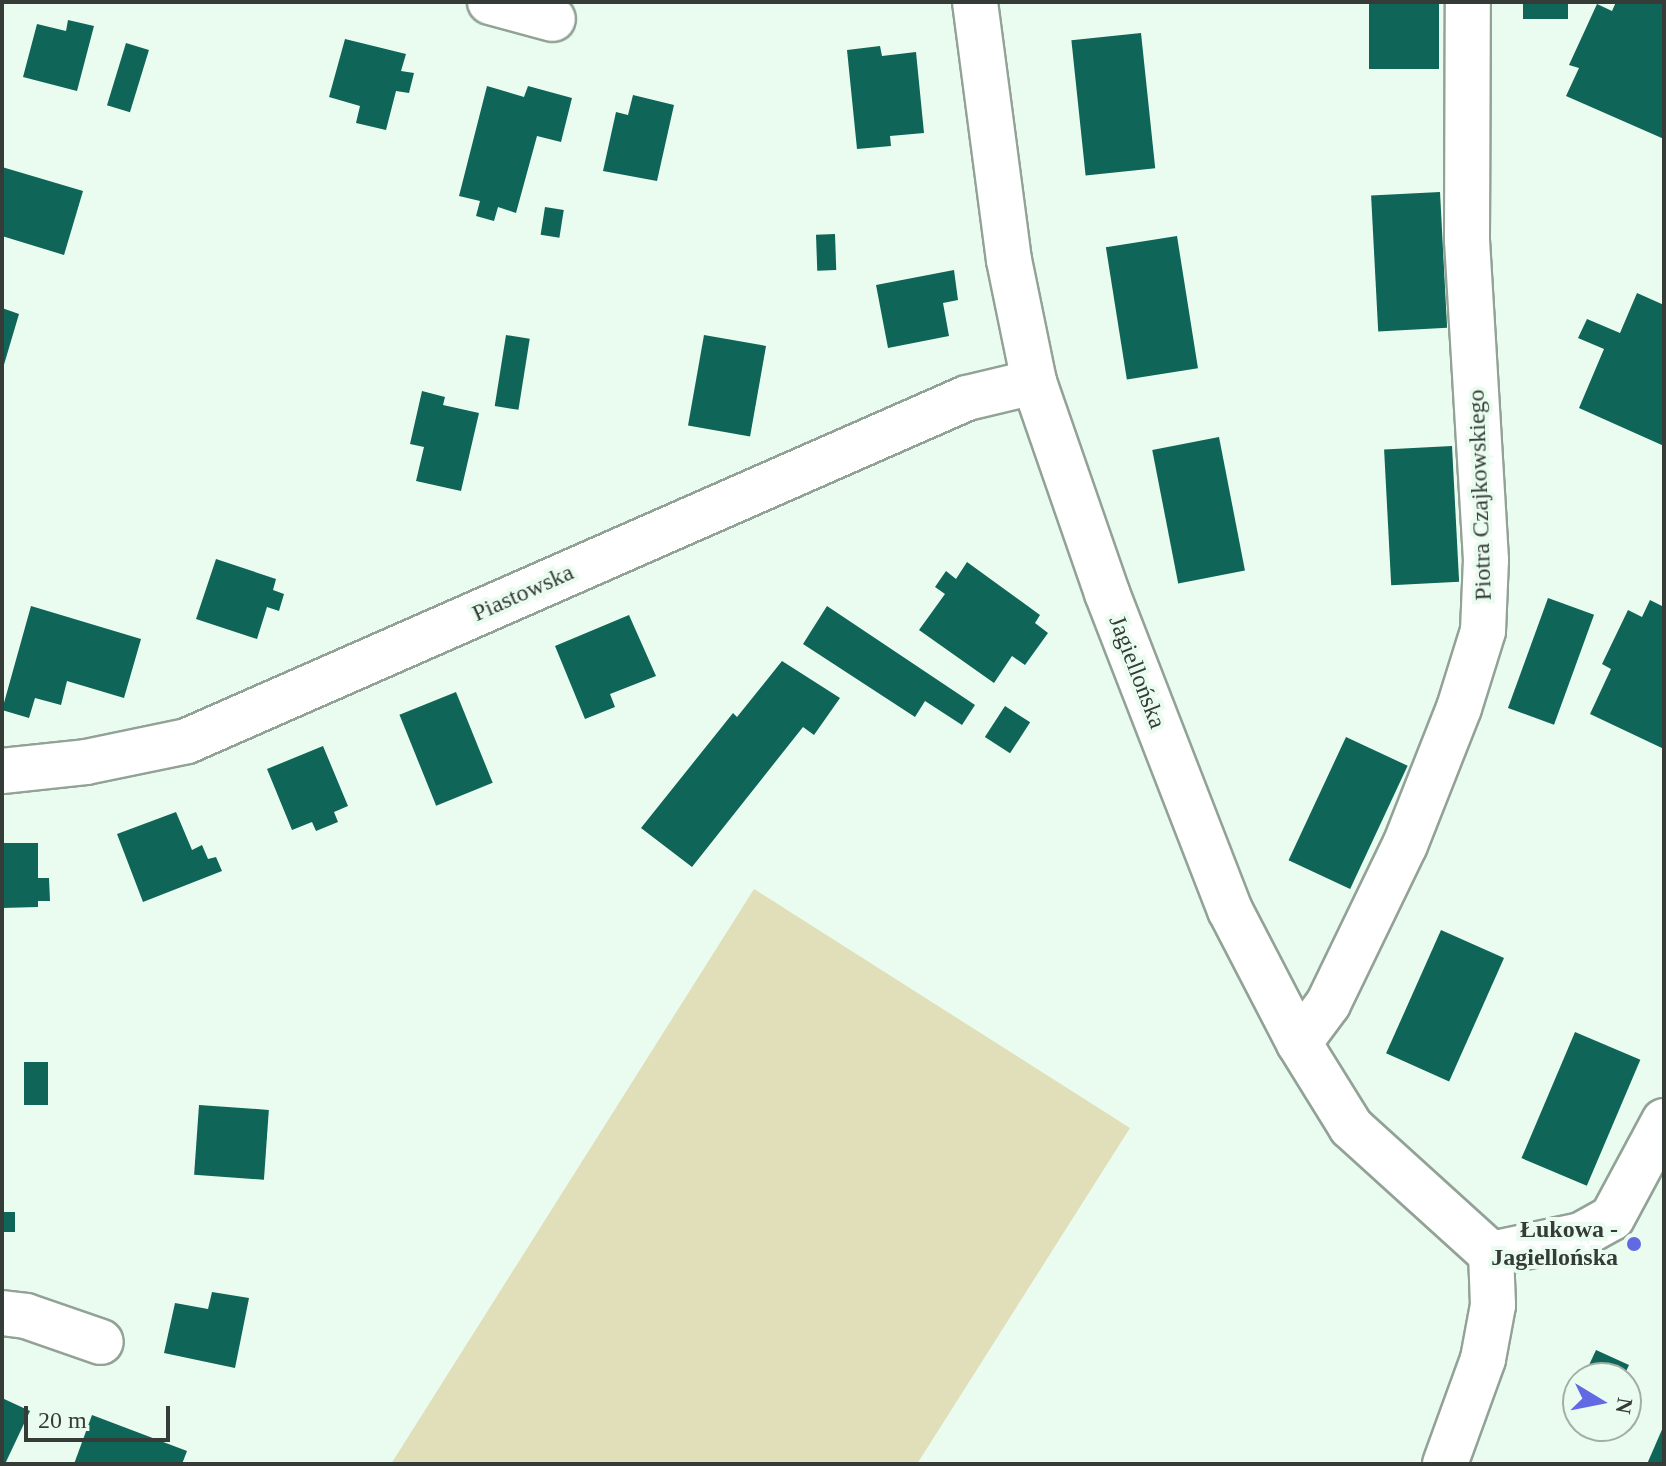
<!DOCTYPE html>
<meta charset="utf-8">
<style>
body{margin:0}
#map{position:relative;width:1666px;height:1466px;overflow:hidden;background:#eafcef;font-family:Georgia,serif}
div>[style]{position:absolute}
.green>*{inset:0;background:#e0dfba}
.building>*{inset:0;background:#0f6557;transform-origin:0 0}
.roads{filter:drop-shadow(2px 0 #92a297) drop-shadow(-2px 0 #92a297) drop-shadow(0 2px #92a297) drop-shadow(0 -2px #92a297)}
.street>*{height:44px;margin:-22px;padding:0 22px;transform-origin:22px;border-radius:22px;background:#fff}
.dots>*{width:22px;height:22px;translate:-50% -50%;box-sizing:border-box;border:4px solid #eafcef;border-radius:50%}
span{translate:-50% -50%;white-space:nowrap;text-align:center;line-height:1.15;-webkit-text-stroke:8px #eafcef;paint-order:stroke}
.street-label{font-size:24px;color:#353c37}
.poi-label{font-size:24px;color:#353c37;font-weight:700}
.right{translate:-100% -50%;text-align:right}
.frame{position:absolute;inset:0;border:4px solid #353c37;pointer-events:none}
.north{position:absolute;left:1562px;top:1362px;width:80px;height:80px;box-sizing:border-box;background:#eafcef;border:2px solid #a2afa5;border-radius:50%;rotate:100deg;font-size:22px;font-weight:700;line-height:32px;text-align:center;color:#353c37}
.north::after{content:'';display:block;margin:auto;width:28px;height:36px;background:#626ae3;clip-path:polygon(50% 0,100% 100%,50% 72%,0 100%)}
.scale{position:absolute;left:24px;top:1406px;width:146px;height:36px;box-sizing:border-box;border:4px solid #353c37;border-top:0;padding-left:10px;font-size:24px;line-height:28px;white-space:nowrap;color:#353c37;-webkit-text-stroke:6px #eafcef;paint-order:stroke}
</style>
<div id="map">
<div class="green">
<i style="clip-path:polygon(754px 889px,1130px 1128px,917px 1464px,391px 1464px)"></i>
</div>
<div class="building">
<i style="left:1369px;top:2px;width:70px;height:67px"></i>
<i style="left:1523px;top:2px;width:45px;height:17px"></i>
<i style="clip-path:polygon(1616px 2px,1664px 2px,1664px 139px,1566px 96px,1579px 68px,1569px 65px,1597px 4px,1612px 11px)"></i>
<i style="clip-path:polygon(68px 20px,94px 26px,77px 91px,23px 77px,37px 24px,66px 31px)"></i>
<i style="left:1141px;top:33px;width:136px;height:70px;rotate:84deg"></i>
<i style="clip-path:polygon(345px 39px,406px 54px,401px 71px,414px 73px,409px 93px,396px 91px,386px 130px,356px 123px,360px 106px,329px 97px)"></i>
<i style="left:126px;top:43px;width:24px;height:65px;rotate:17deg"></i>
<i style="clip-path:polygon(880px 46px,882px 56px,916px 52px,924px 133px,890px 136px,891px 146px,857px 149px,847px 50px)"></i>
<i style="clip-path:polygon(487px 86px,524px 97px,528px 86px,572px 98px,561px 142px,537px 136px,516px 213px,498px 207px,494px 221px,476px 216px,480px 201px,459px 196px)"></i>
<i style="clip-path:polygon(633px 95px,674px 105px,657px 181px,603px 171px,616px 112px,628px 115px)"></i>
<i style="clip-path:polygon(2px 167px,83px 191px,64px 255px,2px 236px)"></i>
<i style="left:1440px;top:192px;width:136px;height:69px;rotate:87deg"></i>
<i style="left:545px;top:207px;width:19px;height:28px;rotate:9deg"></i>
<i style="left:835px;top:234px;width:36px;height:19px;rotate:88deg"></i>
<i style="left:1177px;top:236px;width:134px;height:72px;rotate:81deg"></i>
<i style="clip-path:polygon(954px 270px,958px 300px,943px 303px,949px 336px,888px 348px,876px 285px)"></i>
<i style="clip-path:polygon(1637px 293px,1664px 305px,1664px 446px,1579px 408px,1604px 349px,1578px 338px,1587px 319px,1620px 333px)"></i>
<i style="clip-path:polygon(2px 308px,19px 314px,3px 368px,2px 368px)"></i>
<i style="left:506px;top:335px;width:24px;height:72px;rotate:9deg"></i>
<i style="left:704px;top:335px;width:63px;height:92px;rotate:10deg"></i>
<i style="clip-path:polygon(422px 391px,445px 397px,443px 405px,479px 413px,461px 491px,416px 481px,424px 447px,410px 444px)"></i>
<i style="left:1219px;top:437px;width:136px;height:68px;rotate:79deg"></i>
<i style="left:1452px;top:446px;width:136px;height:68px;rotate:87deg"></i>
<i style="clip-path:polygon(216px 559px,276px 579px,273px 590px,284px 594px,279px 611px,267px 607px,257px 639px,196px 619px)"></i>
<i style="clip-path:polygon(967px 562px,1040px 615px,1035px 623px,1048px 633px,1025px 665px,1012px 656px,994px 683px,919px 630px,945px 594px,935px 587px,946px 571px,956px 579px)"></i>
<i style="left:1548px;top:598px;width:49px;height:117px;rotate:20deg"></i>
<i style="clip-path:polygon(1650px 600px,1664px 607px,1664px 749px,1590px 714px,1611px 669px,1602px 664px,1628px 610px,1642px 617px)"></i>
<i style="clip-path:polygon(31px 606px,141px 639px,124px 698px,67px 681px,61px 705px,35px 698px,29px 718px,2px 710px)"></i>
<i style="clip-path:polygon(827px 606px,975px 705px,962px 725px,925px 701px,915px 717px,803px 644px)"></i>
<i style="clip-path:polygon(629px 615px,656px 676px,610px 694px,615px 707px,585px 719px,555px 646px)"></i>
<i style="clip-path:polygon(782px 661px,840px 698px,814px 735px,803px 727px,692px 867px,641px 828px,733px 713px,737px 717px)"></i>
<i style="left:456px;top:692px;width:98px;height:61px;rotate:68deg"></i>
<i style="left:1005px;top:706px;width:30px;height:37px;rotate:33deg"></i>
<i style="left:1346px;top:737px;width:68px;height:136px;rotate:25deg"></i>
<i style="clip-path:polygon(323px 746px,348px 806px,334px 812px,338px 822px,316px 831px,312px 822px,292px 830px,267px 769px)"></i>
<i style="clip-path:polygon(176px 812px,192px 850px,202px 845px,208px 859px,216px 857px,222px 871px,143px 902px,117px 834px)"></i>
<i style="clip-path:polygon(2px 843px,38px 843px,38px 878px,49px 878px,50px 901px,38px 901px,38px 907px,2px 908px)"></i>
<i style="left:1441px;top:930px;width:69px;height:135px;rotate:24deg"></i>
<i style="left:1575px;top:1032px;width:71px;height:137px;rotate:23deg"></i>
<i style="left:24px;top:1062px;width:24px;height:43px"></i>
<i style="left:199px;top:1105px;width:70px;height:70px;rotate:4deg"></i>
<i style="left:2px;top:1212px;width:13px;height:20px"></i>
<i style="clip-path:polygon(212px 1292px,249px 1298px,235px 1368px,164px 1353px,175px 1303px,208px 1309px)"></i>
<i style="clip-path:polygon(1596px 1350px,1629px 1365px,1623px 1378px,1583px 1378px)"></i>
<i style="clip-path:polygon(2px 1398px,30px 1411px,5px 1464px,2px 1464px)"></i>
<i style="clip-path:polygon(92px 1415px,187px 1451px,182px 1464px,74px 1464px)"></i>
<i style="clip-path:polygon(1664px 1425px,1664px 1464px,1647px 1464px)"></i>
</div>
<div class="roads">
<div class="street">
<i style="left:490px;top:2px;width:65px;rotate:15.1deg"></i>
<i style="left:975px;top:2px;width:260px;rotate:82.5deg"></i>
<i style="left:1009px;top:260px;width:125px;rotate:78.4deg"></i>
<i style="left:1034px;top:382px;width:223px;rotate:70.9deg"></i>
<i style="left:1107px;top:593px;width:340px;rotate:68.8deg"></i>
<i style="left:1230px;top:910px;width:150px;rotate:62.6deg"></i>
<i style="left:1299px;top:1043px;width:99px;rotate:58.2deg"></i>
<i style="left:1351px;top:1127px;width:189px;rotate:42.2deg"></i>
<i style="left:2px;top:771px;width:84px;rotate:-6.1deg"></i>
<i style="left:86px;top:762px;width:103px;rotate:-11.7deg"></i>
<i style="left:187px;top:741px;width:852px;rotate:-23.74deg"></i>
<i style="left:967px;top:398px;width:69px;rotate:-13.4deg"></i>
<i style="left:1299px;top:1043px;width:49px;rotate:-53.4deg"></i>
<i style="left:1328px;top:1004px;width:177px;rotate:-64.2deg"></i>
<i style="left:1405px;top:845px;width:147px;rotate:-68.5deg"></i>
<i style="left:1459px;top:708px;width:81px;rotate:-72.7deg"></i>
<i style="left:1483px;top:631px;width:71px;rotate:-87.6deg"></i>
<i style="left:1486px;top:560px;width:321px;rotate:-93.4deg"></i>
<i style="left:1467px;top:240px;width:238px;rotate:-89.8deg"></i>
<i style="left:1491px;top:1254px;width:92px;rotate:-11.9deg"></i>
<i style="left:1581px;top:1235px;width:35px;rotate:-29deg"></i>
<i style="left:1612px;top:1218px;width:110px;rotate:-61.8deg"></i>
<i style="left:2px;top:1313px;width:24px;rotate:7deg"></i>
<i style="left:26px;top:1316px;width:79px;rotate:19.1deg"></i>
<i style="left:1445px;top:1464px;width:112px;rotate:-70.1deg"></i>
<i style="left:1483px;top:1359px;width:55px;rotate:-79.5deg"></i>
<i style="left:1493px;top:1305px;width:51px;rotate:-92.2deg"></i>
</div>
</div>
<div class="dots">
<i style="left:1634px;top:1244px;background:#626ae3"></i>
</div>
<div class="street-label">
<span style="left:1480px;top:495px;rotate:-92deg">Piotra Czajkowskiego</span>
<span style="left:523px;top:593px;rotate:-24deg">Piastowska</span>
<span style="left:1137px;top:672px;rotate:69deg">Jagiellońska</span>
</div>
<div class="poi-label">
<span class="right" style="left:1618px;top:1244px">Łukowa -<br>Jagiellońska</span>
</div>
<div class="frame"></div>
<div class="north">N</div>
<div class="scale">20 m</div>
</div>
